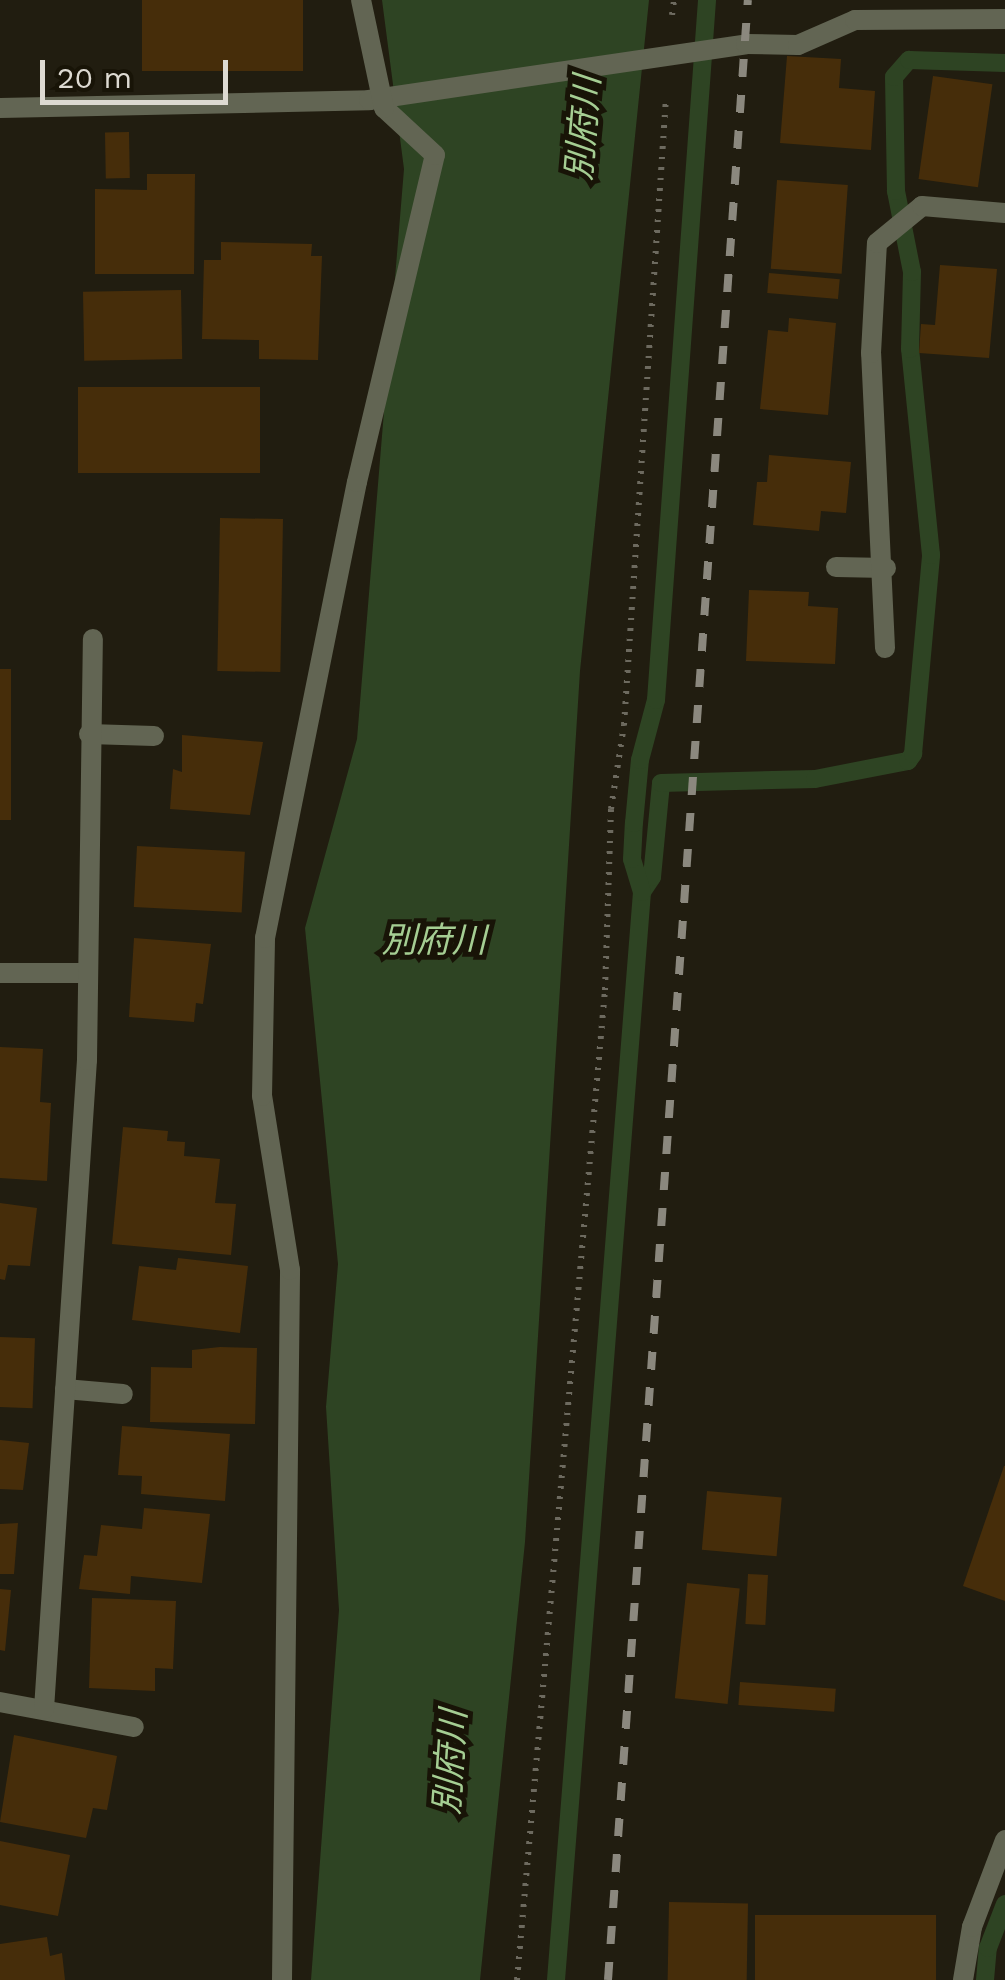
<!DOCTYPE html>
<meta charset="utf-8">
<style>
body{margin:0}
#map{position:relative;width:1005px;height:1980px;overflow:hidden;background:#211d10;font-family:"Work Sans","Noto Sans JP",sans-serif}
div>[style]{position:absolute}
.water>*{inset:0;background:#2e4423}
.stream>*{height:18px;margin:-9px;padding:0 9px;transform-origin:9px;border-radius:9px;background:#2e4423}
.building>*{inset:0;background:#462d0a;transform-origin:0 0}
.path>*{height:6px;margin-top:-3px;transform-origin:0;background:repeating-linear-gradient(90deg,#6d6a5f 0 2.5px,transparent 0 10.5px)}
.street>*{height:20px;margin:-10px;padding:0 10px;transform-origin:10px;border-radius:10px;background:#626553}
.rail>*{height:8px;margin-top:-4px;transform-origin:0;background:repeating-linear-gradient(90deg,#8b887e 0 18px,transparent 0 36px)}
span{translate:-50% -50%;white-space:nowrap;text-align:center;line-height:1.15;-webkit-text-stroke:10px #181407;paint-order:stroke}
.water-label{font-size:35px;color:#a5ce93;font-style:italic}
.scale{position:absolute;left:40px;top:60px;width:188px;height:45px;box-sizing:border-box;border:5px solid #dddad2;border-top:0;padding-left:12px;font-size:30px;line-height:35px;white-space:nowrap;color:#dddad2;-webkit-text-stroke:8px #181407;paint-order:stroke}
</style>
<div id="map">
<div class="water">
<i style="clip-path:polygon(382px 0,649px 0,580px 671px,525px 1542px,480px 1980px,311px 1980px,339px 1610px,326px 1407px,338px 1264px,305px 928px,357px 739px,404px 169px)"></i>
</div>
<div class="stream">
<i style="left:642px;top:892px;width:18px;rotate:-56deg"></i>
<i style="left:652px;top:877px;width:94px;rotate:-84.5deg"></i>
<i style="left:661px;top:783px;width:154px;rotate:-1.5deg"></i>
<i style="left:815px;top:779px;width:95px;rotate:-11deg"></i>
<i style="left:908px;top:761px;width:9px;rotate:-54deg"></i>
<i style="left:913px;top:754px;width:200px;rotate:-84.8deg"></i>
<i style="left:931px;top:555px;width:207px;rotate:-95.8deg"></i>
<i style="left:910px;top:349px;width:77px;rotate:-88.5deg"></i>
<i style="left:912px;top:272px;width:83px;rotate:-101.2deg"></i>
<i style="left:896px;top:191px;width:114px;rotate:-91deg"></i>
<i style="left:894px;top:77px;width:23px;rotate:-49deg"></i>
<i style="left:909px;top:60px;width:96px;rotate:1.8deg"></i>
<i style="left:556px;top:1980px;width:1091px;rotate:-85.48deg"></i>
<i style="left:642px;top:892px;width:34px;rotate:-107deg"></i>
<i style="left:632px;top:859px;width:36px;rotate:-87deg"></i>
<i style="left:634px;top:823px;width:63px;rotate:-84.6deg"></i>
<i style="left:640px;top:760px;width:62px;rotate:-75.1deg"></i>
<i style="left:656px;top:700px;width:702px;rotate:-85.83deg"></i>
<i style="left:985px;top:1980px;width:32px;rotate:-85deg"></i>
<i style="left:988px;top:1948px;width:47px;rotate:-68.9deg"></i>
</div>
<div class="building">
<i style="left:142px;top:0;width:161px;height:71px"></i>
<i style="clip-path:polygon(787px 56px,841px 59px,839px 88px,875px 91px,871px 150px,780px 143px)"></i>
<i style="left:933px;top:76px;width:60px;height:104px;rotate:8deg"></i>
<i style="left:129px;top:132px;width:46px;height:24px;rotate:89deg"></i>
<i style="clip-path:polygon(147px 174px,195px 174px,194px 274px,95px 274px,95px 189px,147px 190px)"></i>
<i style="left:777px;top:180px;width:71px;height:89px;rotate:4deg"></i>
<i style="clip-path:polygon(221px 242px,312px 244px,311px 256px,322px 256px,318px 360px,259px 359px,259px 340px,202px 339px,204px 260px,221px 260px)"></i>
<i style="clip-path:polygon(940px 265px,997px 269px,989px 358px,919px 353px,921px 324px,935px 325px)"></i>
<i style="left:769px;top:273px;width:71px;height:20px;rotate:5deg"></i>
<i style="left:181px;top:290px;width:69px;height:98px;rotate:89deg"></i>
<i style="clip-path:polygon(789px 318px,836px 323px,828px 415px,760px 409px,768px 330px,788px 332px)"></i>
<i style="left:78px;top:387px;width:182px;height:86px"></i>
<i style="clip-path:polygon(769px 455px,851px 462px,846px 513px,821px 511px,819px 531px,753px 525px,757px 482px,767px 482px)"></i>
<i style="left:220px;top:518px;width:63px;height:153px;rotate:1deg"></i>
<i style="clip-path:polygon(749px 590px,809px 592px,808px 606px,838px 608px,835px 664px,746px 661px)"></i>
<i style="left:0;top:669px;width:11px;height:151px"></i>
<i style="clip-path:polygon(182px 735px,263px 742px,250px 815px,170px 809px,173px 769px,182px 772px)"></i>
<i style="left:137px;top:846px;width:108px;height:61px;rotate:3deg"></i>
<i style="clip-path:polygon(134px 938px,211px 944px,203px 1004px,196px 1003px,194px 1022px,129px 1017px)"></i>
<i style="clip-path:polygon(0 1047px,43px 1049px,40px 1102px,51px 1103px,47px 1181px,0 1178px)"></i>
<i style="clip-path:polygon(123px 1127px,168px 1131px,167px 1141px,185px 1142px,184px 1156px,220px 1159px,215px 1203px,236px 1204px,231px 1255px,112px 1244px)"></i>
<i style="clip-path:polygon(0 1203px,37px 1208px,30px 1266px,8px 1265px,5px 1280px,0 1279px)"></i>
<i style="clip-path:polygon(178px 1258px,248px 1266px,240px 1333px,132px 1320px,139px 1266px,176px 1270px)"></i>
<i style="left:0;top:1337px;width:35px;height:70px;rotate:2deg"></i>
<i style="clip-path:polygon(220px 1347px,257px 1348px,255px 1424px,150px 1422px,151px 1367px,192px 1368px,192px 1350px)"></i>
<i style="clip-path:polygon(122px 1426px,230px 1434px,225px 1501px,141px 1494px,142px 1476px,118px 1475px)"></i>
<i style="clip-path:polygon(0 1440px,29px 1443px,23px 1490px,0 1489px)"></i>
<i style="clip-path:polygon(1004px 1466px,1005px 1466px,1005px 1601px,963px 1586px)"></i>
<i style="left:707px;top:1491px;width:75px;height:59px;rotate:5deg"></i>
<i style="clip-path:polygon(144px 1508px,210px 1514px,202px 1583px,131px 1576px,130px 1594px,79px 1589px,84px 1555px,97px 1556px,101px 1525px,142px 1529px)"></i>
<i style="clip-path:polygon(18px 1523px,14px 1574px,0 1574px,0 1524px)"></i>
<i style="left:748px;top:1574px;width:20px;height:50px;rotate:3deg"></i>
<i style="left:687px;top:1583px;width:53px;height:116px;rotate:6deg"></i>
<i style="clip-path:polygon(0 1589px,11px 1590px,5px 1651px,0 1650px)"></i>
<i style="clip-path:polygon(92px 1598px,176px 1601px,173px 1669px,155px 1668px,155px 1691px,89px 1688px)"></i>
<i style="left:740px;top:1682px;width:96px;height:23px;rotate:4deg"></i>
<i style="clip-path:polygon(14px 1735px,117px 1756px,107px 1810px,93px 1808px,86px 1838px,0 1822px)"></i>
<i style="clip-path:polygon(0 1841px,70px 1855px,58px 1916px,0 1905px)"></i>
<i style="left:669px;top:1902px;width:79px;height:78px;rotate:1deg"></i>
<i style="left:936px;top:1915px;width:65px;height:181px;rotate:90deg"></i>
<i style="clip-path:polygon(47px 1937px,50px 1956px,62px 1953px,65px 1980px,0 1980px,0 1944px)"></i>
</div>
<div class="path">
<i style="left:672px;top:15px;width:15px;rotate:-82deg"></i>
<i style="left:517px;top:1980px;width:994px;rotate:-84.92deg"></i>
<i style="left:605px;top:990px;width:181px;rotate:-88.1deg"></i>
<i style="left:611px;top:809px;width:85px;rotate:-81.2deg"></i>
<i style="left:624px;top:725px;width:628px;rotate:-86.17deg"></i>
</div>
<div class="street">
<i style="left:0;top:108px;width:369px;rotate:-1.2deg"></i>
<i style="left:369px;top:100px;width:381px;rotate:-8.4deg"></i>
<i style="left:746px;top:44px;width:52px;rotate:1.1deg"></i>
<i style="left:798px;top:45px;width:62px;rotate:-23.7deg"></i>
<i style="left:855px;top:20px;width:150px;rotate:-0.4deg"></i>
<i style="left:836px;top:567px;width:50px;rotate:1.1deg"></i>
<i style="left:885px;top:648px;width:295px;rotate:-92.7deg"></i>
<i style="left:871px;top:353px;width:110px;rotate:-86.9deg"></i>
<i style="left:877px;top:243px;width:58px;rotate:-39.4deg"></i>
<i style="left:922px;top:206px;width:83px;rotate:4.8deg"></i>
<i style="left:89px;top:734px;width:65px;rotate:1.8deg"></i>
<i style="left:0;top:973px;width:86px"></i>
<i style="left:65px;top:1389px;width:58px;rotate:4.9deg"></i>
<i style="left:0;top:1702px;width:136px;rotate:10.6deg"></i>
<i style="left:44px;top:1709px;width:650px;rotate:-86.21deg"></i>
<i style="left:87px;top:1060px;width:421px;rotate:-89.2deg"></i>
<i style="left:282px;top:1980px;width:710px;rotate:-89.35deg"></i>
<i style="left:290px;top:1270px;width:176px;rotate:-99.1deg"></i>
<i style="left:262px;top:1096px;width:158px;rotate:-88.9deg"></i>
<i style="left:265px;top:938px;width:465px;rotate:-78.6deg"></i>
<i style="left:357px;top:482px;width:336px;rotate:-76.6deg"></i>
<i style="left:435px;top:155px;width:69px;rotate:-137.3deg"></i>
<i style="left:384px;top:108px;width:110px;rotate:-102deg"></i>
<i style="left:963px;top:1980px;width:54px;rotate:-80.4deg"></i>
<i style="left:972px;top:1927px;width:93px;rotate:-69.2deg"></i>
</div>
<div class="rail">
<i style="left:608px;top:1980px;width:1985px;rotate:-85.96deg"></i>
</div>
<div class="water-label">
<span style="left:583px;top:128px;rotate:-85deg">別府川</span>
<span style="left:434px;top:940px">別府川</span>
<span style="left:450px;top:1762px;rotate:-86deg">別府川</span>
</div>
<div class="scale">20 m</div>
</div>
